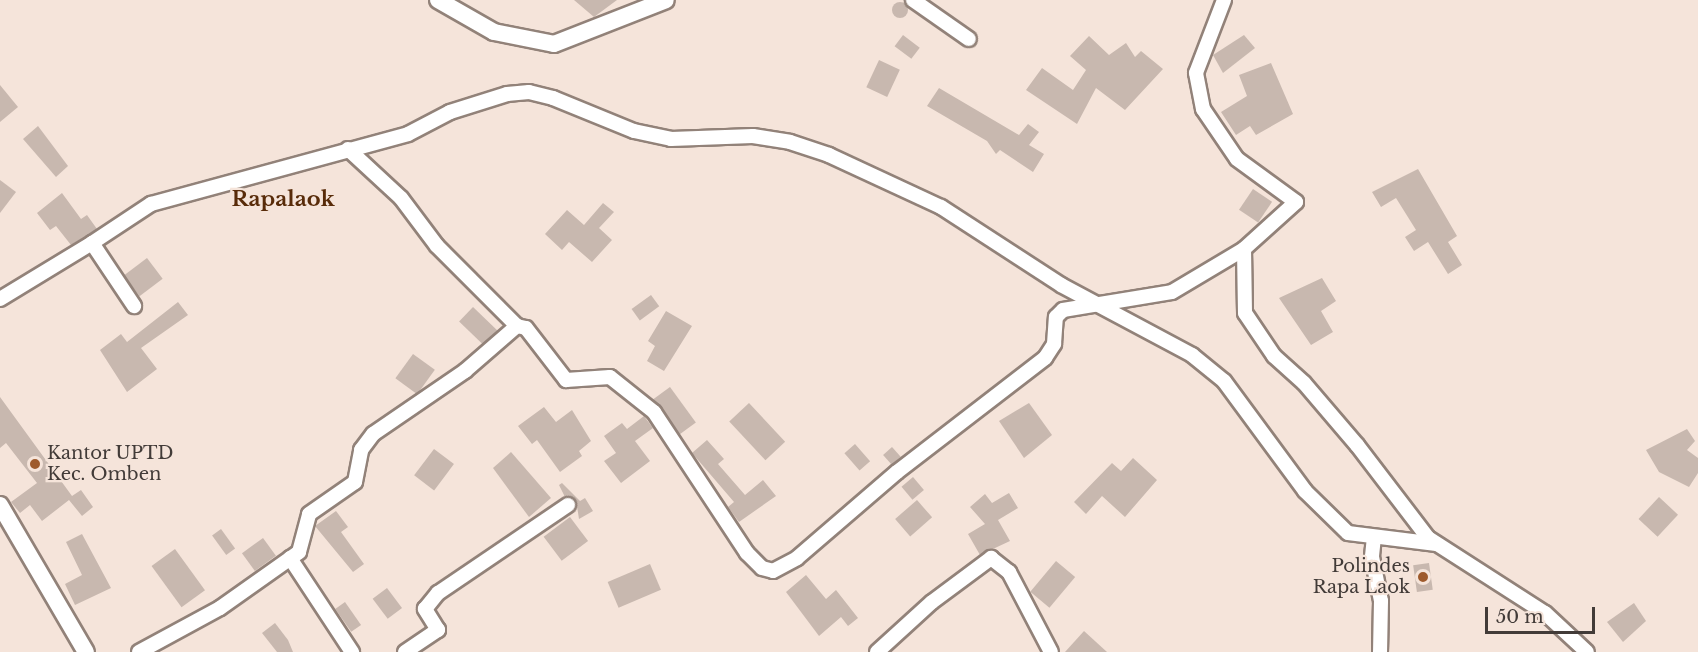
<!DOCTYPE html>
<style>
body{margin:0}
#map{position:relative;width:1698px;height:652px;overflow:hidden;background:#f5e4da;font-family:"Libre Baskerville",serif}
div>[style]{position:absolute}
.building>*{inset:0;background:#c8b8af;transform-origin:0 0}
.round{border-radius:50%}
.roads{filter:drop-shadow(2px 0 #928279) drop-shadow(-2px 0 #928279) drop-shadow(0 2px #928279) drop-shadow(0 -2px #928279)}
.minor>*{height:14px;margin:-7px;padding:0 7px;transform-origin:7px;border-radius:7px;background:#fff}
.tertiary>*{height:16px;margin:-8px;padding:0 8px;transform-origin:8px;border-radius:8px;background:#fff}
.dots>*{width:16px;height:16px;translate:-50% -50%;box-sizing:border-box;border:3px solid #f5e4da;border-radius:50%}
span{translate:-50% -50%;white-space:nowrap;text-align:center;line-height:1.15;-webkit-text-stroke:4.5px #f5e4da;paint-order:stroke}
.poi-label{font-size:18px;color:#423b38}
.left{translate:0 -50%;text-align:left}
.right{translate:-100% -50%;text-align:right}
.quarter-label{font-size:21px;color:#582b09;font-weight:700}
.scale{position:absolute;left:1485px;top:607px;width:110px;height:27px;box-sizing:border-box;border:3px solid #423b38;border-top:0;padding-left:8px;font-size:18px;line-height:21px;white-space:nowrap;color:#423b38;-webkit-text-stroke:4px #f5e4da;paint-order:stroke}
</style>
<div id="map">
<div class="building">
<i style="clip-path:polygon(574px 0,617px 0,594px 17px)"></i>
<i class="round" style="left:892px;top:2px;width:16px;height:16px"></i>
<i style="left:903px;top:35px;width:21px;height:14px;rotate:37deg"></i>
<i style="clip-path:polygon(1244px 35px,1255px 48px,1223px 73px,1213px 55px)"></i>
<i style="clip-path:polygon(1089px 36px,1109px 55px,1126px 43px,1135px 57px,1141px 51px,1163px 69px,1125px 110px,1096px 88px,1077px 124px,1026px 90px,1042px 68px,1073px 90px,1086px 70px,1070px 56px)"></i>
<i style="left:879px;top:60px;width:23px;height:30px;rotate:25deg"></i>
<i style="clip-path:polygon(1271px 63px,1293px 114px,1256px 135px,1250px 126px,1236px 135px,1221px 112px,1247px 96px,1239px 75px)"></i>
<i style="clip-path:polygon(0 85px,18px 107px,0 122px)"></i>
<i style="clip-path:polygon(939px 88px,1019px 135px,1028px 124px,1039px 132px,1029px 145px,1044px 154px,1033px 172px,1000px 150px,996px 154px,987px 141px,927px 106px)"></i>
<i style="clip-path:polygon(38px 126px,68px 166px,56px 177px,23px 139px)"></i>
<i style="clip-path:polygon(1418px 169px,1457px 236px,1448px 242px,1462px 265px,1448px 274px,1428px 242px,1414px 251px,1405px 237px,1416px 230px,1396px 198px,1381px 207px,1372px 192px)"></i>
<i style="clip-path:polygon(0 180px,16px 192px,0 213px)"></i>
<i style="left:1253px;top:189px;width:23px;height:25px;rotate:34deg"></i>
<i style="clip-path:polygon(62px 193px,81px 219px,87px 215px,97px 229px,71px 245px,56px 226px,50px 230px,37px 213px)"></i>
<i style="clip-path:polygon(603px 203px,614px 212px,599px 228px,612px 240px,592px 262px,569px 242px,562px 250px,545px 234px,567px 210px,584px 225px)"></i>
<i style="left:147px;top:258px;width:26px;height:29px;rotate:53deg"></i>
<i style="clip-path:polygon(1322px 278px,1336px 301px,1321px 311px,1333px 332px,1311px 345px,1279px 298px)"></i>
<i style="left:651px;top:295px;width:14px;height:24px;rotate:54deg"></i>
<i style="clip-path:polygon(178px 302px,188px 315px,141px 348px,157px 369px,127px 392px,100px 350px,121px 334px,127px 342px)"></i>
<i style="left:473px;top:307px;width:35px;height:20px;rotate:44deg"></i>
<i style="clip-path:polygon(666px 311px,692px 326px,664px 371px,647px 361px,655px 346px,648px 341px)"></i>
<i style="left:413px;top:354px;width:27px;height:30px;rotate:36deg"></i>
<i style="left:670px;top:387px;width:44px;height:22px;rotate:54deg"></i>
<i style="clip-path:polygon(0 397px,72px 496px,81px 490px,93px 507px,82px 516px,69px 500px,42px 521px,30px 505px,20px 513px,11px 502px,37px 483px,6px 443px,0 448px)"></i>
<i style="left:749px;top:403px;width:53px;height:27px;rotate:47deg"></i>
<i style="clip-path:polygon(1029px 403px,1052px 435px,1024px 458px,999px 421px)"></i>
<i style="clip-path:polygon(544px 407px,556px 422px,572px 410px,591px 441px,579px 451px,582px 456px,560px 472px,537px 440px,532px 444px,518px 426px)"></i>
<i style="clip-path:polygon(644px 416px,653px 428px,635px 441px,650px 461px,621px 483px,604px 461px,616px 453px,604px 436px,622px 423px,627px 429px)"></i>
<i style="clip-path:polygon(1687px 429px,1695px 441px,1687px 450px,1698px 458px,1698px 473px,1689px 487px,1659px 472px,1646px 450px)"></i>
<i style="clip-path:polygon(707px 440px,724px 459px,718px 464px,745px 495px,763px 480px,776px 496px,739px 522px,728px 507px,734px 502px,692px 453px)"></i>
<i style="left:855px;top:444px;width:23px;height:14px;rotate:49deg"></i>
<i style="left:892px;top:447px;width:13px;height:12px;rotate:48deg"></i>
<i style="left:434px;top:449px;width:25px;height:33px;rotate:37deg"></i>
<i style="clip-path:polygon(511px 452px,551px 498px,529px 517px,493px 468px)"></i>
<i style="clip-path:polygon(1133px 458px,1157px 480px,1125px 517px,1102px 496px,1086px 514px,1074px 502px,1112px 463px,1121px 471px)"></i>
<i style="left:913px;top:477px;width:17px;height:15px;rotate:50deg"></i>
<i style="clip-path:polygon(562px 483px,580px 501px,585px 498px,593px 511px,579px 519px,576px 500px,565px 497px,559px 485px)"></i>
<i style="clip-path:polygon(1009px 493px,1018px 508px,998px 520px,1010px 541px,980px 555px,968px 534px,985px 524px,970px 507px,985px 494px,992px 503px)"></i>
<i style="left:1659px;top:497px;width:26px;height:30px;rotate:43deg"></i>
<i style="left:917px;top:500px;width:23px;height:29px;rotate:49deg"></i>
<i style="clip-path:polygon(336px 511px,348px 527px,341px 532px,364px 564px,353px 572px,315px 526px)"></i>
<i style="left:570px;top:517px;width:30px;height:33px;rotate:53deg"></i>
<i style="left:221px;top:529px;width:24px;height:11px;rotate:54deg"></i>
<i style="clip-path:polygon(82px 534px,111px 588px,75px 605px,65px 584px,82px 575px,66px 542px)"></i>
<i style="left:263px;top:538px;width:22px;height:26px;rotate:54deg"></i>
<i style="left:175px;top:549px;width:51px;height:29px;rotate:54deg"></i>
<i style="left:1056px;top:561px;width:25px;height:40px;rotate:40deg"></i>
<i style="left:1429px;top:563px;width:27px;height:16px;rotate:82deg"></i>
<i style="left:650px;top:564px;width:28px;height:46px;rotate:67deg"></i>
<i style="clip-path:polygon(806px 575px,826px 599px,836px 590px,858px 618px,848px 626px,841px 617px,819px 636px,786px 592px)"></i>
<i style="left:387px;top:588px;width:25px;height:18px;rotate:53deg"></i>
<i style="left:345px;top:602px;width:28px;height:12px;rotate:55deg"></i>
<i style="clip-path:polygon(1634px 603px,1646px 621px,1623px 642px,1607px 622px)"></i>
<i style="clip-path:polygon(275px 623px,288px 640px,293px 652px,277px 652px,262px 633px)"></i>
<i style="clip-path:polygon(1084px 631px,1107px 652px,1065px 652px)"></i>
</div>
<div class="roads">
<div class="minor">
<i style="left:913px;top:0;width:68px;rotate:34.9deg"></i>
<i style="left:1224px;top:0;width:78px;rotate:111deg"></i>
<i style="left:1196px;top:73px;width:37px;rotate:79deg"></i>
<i style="left:1203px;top:109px;width:60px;rotate:55.8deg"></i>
<i style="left:1237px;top:159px;width:73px;rotate:36.1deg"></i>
<i style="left:1296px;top:202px;width:70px;rotate:137.9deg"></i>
<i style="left:1244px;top:249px;width:64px;rotate:89.1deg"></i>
<i style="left:1245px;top:313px;width:52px;rotate:56deg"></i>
<i style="left:1274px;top:356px;width:40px;rotate:42deg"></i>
<i style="left:1304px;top:383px;width:82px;rotate:49.5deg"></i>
<i style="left:1357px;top:445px;width:117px;rotate:52.6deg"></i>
<i style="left:1428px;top:538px;width:139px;rotate:32.7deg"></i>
<i style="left:1545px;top:613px;width:57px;rotate:42.9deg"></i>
<i style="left:348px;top:149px;width:72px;rotate:42.8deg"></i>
<i style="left:401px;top:198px;width:60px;rotate:53.1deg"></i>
<i style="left:437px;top:246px;width:113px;rotate:45deg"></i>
<i style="left:92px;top:243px;width:71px;rotate:-33.5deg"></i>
<i style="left:151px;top:204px;width:266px;rotate:-15.2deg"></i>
<i style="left:408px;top:134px;width:47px;rotate:-27.6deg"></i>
<i style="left:450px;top:112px;width:60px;rotate:-17.5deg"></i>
<i style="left:507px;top:94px;width:22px;rotate:-5deg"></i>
<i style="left:529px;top:92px;width:25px;rotate:14deg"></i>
<i style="left:553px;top:98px;width:87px;rotate:22.2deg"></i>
<i style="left:634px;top:131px;width:38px;rotate:12deg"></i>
<i style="left:671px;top:139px;width:82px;rotate:-2.1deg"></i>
<i style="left:753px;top:136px;width:37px;rotate:9deg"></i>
<i style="left:790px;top:142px;width:41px;rotate:18.4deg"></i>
<i style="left:829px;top:155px;width:123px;rotate:24.9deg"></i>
<i style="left:941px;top:207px;width:143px;rotate:33deg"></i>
<i style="left:1061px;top:285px;width:149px;rotate:28.1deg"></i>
<i style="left:1192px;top:355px;width:41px;rotate:39.1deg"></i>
<i style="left:1224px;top:381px;width:137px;rotate:53.6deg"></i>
<i style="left:1305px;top:491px;width:60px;rotate:44.3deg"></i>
<i style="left:1348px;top:533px;width:89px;rotate:7.1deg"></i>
<i style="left:0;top:299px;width:108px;rotate:-31.3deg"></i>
<i style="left:92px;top:243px;width:76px;rotate:56.3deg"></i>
<i style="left:1374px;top:537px;width:20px;rotate:96deg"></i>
<i style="left:1372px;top:557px;width:45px;rotate:78.4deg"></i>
<i style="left:1381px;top:601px;width:51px;rotate:91.1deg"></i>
<i style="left:290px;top:558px;width:113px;rotate:56.6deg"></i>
<i style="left:139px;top:652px;width:92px;rotate:-28.5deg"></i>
<i style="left:220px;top:608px;width:97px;rotate:-35.3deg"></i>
<i style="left:299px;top:552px;width:39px;rotate:-75deg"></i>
<i style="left:309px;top:514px;width:56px;rotate:-34.8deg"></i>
<i style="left:355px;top:482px;width:33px;rotate:-79deg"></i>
<i style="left:361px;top:450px;width:20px;rotate:-53deg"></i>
<i style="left:373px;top:434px;width:112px;rotate:-34.4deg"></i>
<i style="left:465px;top:371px;width:69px;rotate:-40.9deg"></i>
<i style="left:517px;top:326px;width:9px;rotate:13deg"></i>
<i style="left:526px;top:328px;width:66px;rotate:52.4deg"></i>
<i style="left:566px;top:380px;width:44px;rotate:-3.9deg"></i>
<i style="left:610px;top:377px;width:56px;rotate:38.5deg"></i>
<i style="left:654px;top:412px;width:169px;rotate:56.6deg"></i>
<i style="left:747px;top:553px;width:21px;rotate:45deg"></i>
<i style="left:762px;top:568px;width:11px;rotate:15deg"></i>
<i style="left:773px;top:571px;width:27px;rotate:-28deg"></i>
<i style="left:797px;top:558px;width:132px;rotate:-40.7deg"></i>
<i style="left:897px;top:472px;width:187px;rotate:-37.6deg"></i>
<i style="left:1045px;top:358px;width:17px;rotate:-57deg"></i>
<i style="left:1054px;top:344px;width:27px;rotate:-86deg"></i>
<i style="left:1056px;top:317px;width:10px;rotate:-45deg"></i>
<i style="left:1063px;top:310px;width:110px;rotate:-9.4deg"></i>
<i style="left:1172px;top:292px;width:84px;rotate:-30.8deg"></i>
<i style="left:405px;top:652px;width:40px;rotate:-34deg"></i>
<i style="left:438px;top:630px;width:25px;rotate:-122deg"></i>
<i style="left:425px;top:609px;width:21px;rotate:-51deg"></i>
<i style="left:438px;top:593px;width:157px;rotate:-34.1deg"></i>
<i style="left:877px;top:652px;width:74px;rotate:-42.3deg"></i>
<i style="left:932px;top:602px;width:74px;rotate:-36.7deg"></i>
<i style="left:991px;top:558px;width:23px;rotate:38deg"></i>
<i style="left:1009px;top:572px;width:90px;rotate:62.3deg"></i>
</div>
<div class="tertiary">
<i style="left:438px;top:0;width:64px;rotate:29.7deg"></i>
<i style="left:494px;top:32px;width:61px;rotate:11.3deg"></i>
<i style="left:554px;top:44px;width:120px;rotate:-21.4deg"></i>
<i style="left:0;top:505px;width:170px;rotate:59.7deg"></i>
</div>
</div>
<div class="dots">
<i style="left:35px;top:464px;background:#9e5a2c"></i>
<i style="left:1423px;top:577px;background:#9e5a2c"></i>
</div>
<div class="poi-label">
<span class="left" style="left:47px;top:464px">Kantor UPTD<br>Kec. Omben</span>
<span class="right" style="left:1410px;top:577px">Polindes<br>Rapa Laok</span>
</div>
<div class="quarter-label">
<span style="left:283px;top:199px">Rapalaok</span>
</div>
<div class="scale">50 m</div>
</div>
